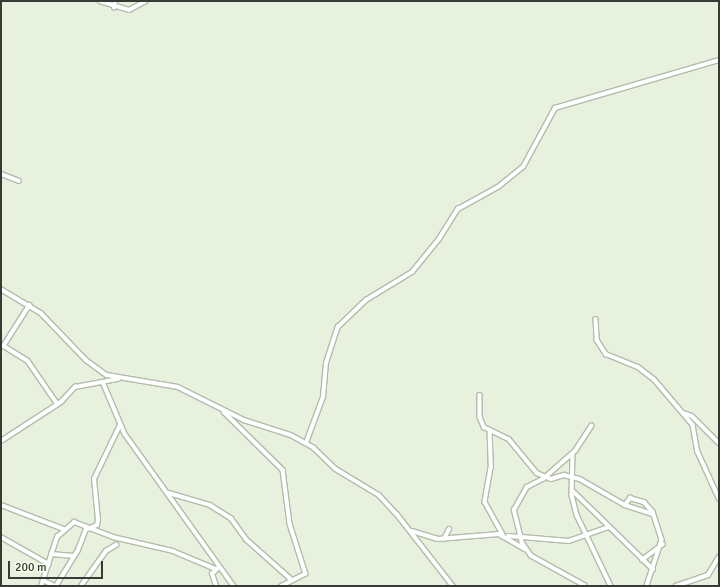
<!DOCTYPE html>
<style>
body{margin:0}
#map{position:relative;width:720px;height:587px;overflow:hidden;background:#e7f1dd;font-family:Signika,sans-serif}
div>[style]{position:absolute}
.roads{filter:drop-shadow(1px 0 #b3bcaa) drop-shadow(-1px 0 #b3bcaa) drop-shadow(0 1px #b3bcaa) drop-shadow(0 -1px #b3bcaa)}
.street>*{height:3.5px;margin:-1.75px;padding:0 1.75px;transform-origin:1.75px;border-radius:1.75px;background:#fff}
span{translate:-50% -50%;white-space:nowrap;text-align:center;line-height:1.15;-webkit-text-stroke:3px #f5feea;paint-order:stroke}
.frame{position:absolute;inset:0;border:2px solid #383b34;pointer-events:none}
.scale{position:absolute;left:8px;top:561px;width:95px;height:18px;box-sizing:border-box;border:2px solid #383b34;border-top:0;padding-left:5px;font-size:12px;line-height:14px;white-space:nowrap;color:#383b34;-webkit-text-stroke:3px #f5feea;paint-order:stroke}
</style>
<div id="map">
<div class="roads">
<div class="street">
<i style="left:100px;top:1px;width:30px;rotate:17deg"></i>
<i style="left:129px;top:10px;width:19px;rotate:-28deg"></i>
<i style="left:114px;top:8px;width:7px;rotate:-82deg"></i>
<i style="left:1px;top:174px;width:19px;rotate:21deg"></i>
<i style="left:1px;top:289px;width:47px;rotate:31deg"></i>
<i style="left:41px;top:313px;width:65px;rotate:46.2deg"></i>
<i style="left:86px;top:360px;width:26px;rotate:36deg"></i>
<i style="left:107px;top:375px;width:72px;rotate:9.6deg"></i>
<i style="left:178px;top:387px;width:74px;rotate:26.6deg"></i>
<i style="left:244px;top:420px;width:49px;rotate:17.7deg"></i>
<i style="left:291px;top:435px;width:26px;rotate:29deg"></i>
<i style="left:314px;top:448px;width:30px;rotate:44deg"></i>
<i style="left:336px;top:469px;width:50px;rotate:31.2deg"></i>
<i style="left:379px;top:495px;width:26px;rotate:47deg"></i>
<i style="left:397px;top:514px;width:91px;rotate:52.1deg"></i>
<i style="left:30px;top:305px;width:49px;rotate:122.4deg"></i>
<i style="left:4px;top:346px;width:28px;rotate:32deg"></i>
<i style="left:28px;top:361px;width:51px;rotate:55.4deg"></i>
<i style="left:596px;top:319px;width:21px;rotate:87deg"></i>
<i style="left:597px;top:340px;width:17px;rotate:57deg"></i>
<i style="left:606px;top:354px;width:35px;rotate:22deg"></i>
<i style="left:638px;top:367px;width:20px;rotate:37deg"></i>
<i style="left:654px;top:379px;width:60px;rotate:49.7deg"></i>
<i style="left:693px;top:425px;width:27px;rotate:80deg"></i>
<i style="left:698px;top:452px;width:51px;rotate:65.5deg"></i>
<i style="left:103px;top:382px;width:56px;rotate:67.1deg"></i>
<i style="left:125px;top:434px;width:187px;rotate:54.4deg"></i>
<i style="left:480px;top:395px;width:22px;rotate:90deg"></i>
<i style="left:480px;top:417px;width:11px;rotate:68deg"></i>
<i style="left:484px;top:427px;width:28px;rotate:26deg"></i>
<i style="left:509px;top:439px;width:44px;rotate:50.5deg"></i>
<i style="left:537px;top:473px;width:15px;rotate:23deg"></i>
<i style="left:551px;top:479px;width:14px;rotate:-17deg"></i>
<i style="left:564px;top:475px;width:16px;rotate:14deg"></i>
<i style="left:580px;top:479px;width:52px;rotate:30deg"></i>
<i style="left:625px;top:505px;width:29px;rotate:18deg"></i>
<i style="left:224px;top:412px;width:83px;rotate:44.5deg"></i>
<i style="left:283px;top:470px;width:54px;rotate:82.6deg"></i>
<i style="left:290px;top:524px;width:52px;rotate:72.3deg"></i>
<i style="left:306px;top:574px;width:27px;rotate:153deg"></i>
<i style="left:683px;top:413px;width:9px;rotate:18deg"></i>
<i style="left:692px;top:416px;width:38px;rotate:45deg"></i>
<i style="left:490px;top:430px;width:38px;rotate:88deg"></i>
<i style="left:491px;top:468px;width:35px;rotate:100deg"></i>
<i style="left:485px;top:502px;width:37px;rotate:61deg"></i>
<i style="left:1px;top:441px;width:72px;rotate:-33deg"></i>
<i style="left:61px;top:402px;width:21px;rotate:-47deg"></i>
<i style="left:75px;top:387px;width:44px;rotate:-10.5deg"></i>
<i style="left:306px;top:443px;width:49px;rotate:-69.7deg"></i>
<i style="left:323px;top:397px;width:34px;rotate:-85deg"></i>
<i style="left:326px;top:363px;width:38px;rotate:-72deg"></i>
<i style="left:338px;top:327px;width:39px;rotate:-44deg"></i>
<i style="left:366px;top:300px;width:54px;rotate:-31.3deg"></i>
<i style="left:412px;top:272px;width:43px;rotate:-50.7deg"></i>
<i style="left:439px;top:239px;width:36px;rotate:-58deg"></i>
<i style="left:458px;top:209px;width:46px;rotate:-28.8deg"></i>
<i style="left:498px;top:187px;width:32px;rotate:-39deg"></i>
<i style="left:523px;top:167px;width:67px;rotate:-61.5deg"></i>
<i style="left:555px;top:108px;width:171px;rotate:-16.3deg"></i>
<i style="left:573px;top:453px;width:42px;rotate:91.4deg"></i>
<i style="left:572px;top:495px;width:21px;rotate:76deg"></i>
<i style="left:577px;top:515px;width:79px;rotate:64.4deg"></i>
<i style="left:573px;top:491px;width:112px;rotate:44.3deg"></i>
<i style="left:169px;top:493px;width:43px;rotate:16.3deg"></i>
<i style="left:210px;top:505px;width:25px;rotate:32deg"></i>
<i style="left:231px;top:518px;width:26px;rotate:54deg"></i>
<i style="left:246px;top:539px;width:62px;rotate:41.7deg"></i>
<i style="left:1px;top:505px;width:67px;rotate:20.9deg"></i>
<i style="left:625px;top:505px;width:9px;rotate:-54deg"></i>
<i style="left:630px;top:498px;width:15px;rotate:16deg"></i>
<i style="left:644px;top:502px;width:13px;rotate:48deg"></i>
<i style="left:653px;top:512px;width:29px;rotate:72deg"></i>
<i style="left:662px;top:540px;width:48px;rotate:108.1deg"></i>
<i style="left:88px;top:529px;width:10px;rotate:-24deg"></i>
<i style="left:97px;top:525px;width:5px;rotate:-79deg"></i>
<i style="left:98px;top:520px;width:41px;rotate:-95.6deg"></i>
<i style="left:94px;top:479px;width:60px;rotate:-64.3deg"></i>
<i style="left:412px;top:531px;width:27px;rotate:17deg"></i>
<i style="left:438px;top:539px;width:61px;rotate:-4.7deg"></i>
<i style="left:499px;top:534px;width:30px;rotate:30deg"></i>
<i style="left:508px;top:536px;width:14px;rotate:4deg"></i>
<i style="left:1px;top:537px;width:55px;rotate:29.4deg"></i>
<i style="left:522px;top:537px;width:47px;rotate:4.9deg"></i>
<i style="left:569px;top:541px;width:42px;rotate:-19.3deg"></i>
<i style="left:444px;top:539px;width:11px;rotate:-63deg"></i>
<i style="left:51px;top:554px;width:23px;rotate:5deg"></i>
<i style="left:642px;top:560px;width:26px;rotate:-37deg"></i>
<i style="left:45px;top:581px;width:11px;rotate:27deg"></i>
<i style="left:41px;top:586px;width:52px;rotate:-71.9deg"></i>
<i style="left:57px;top:537px;width:23px;rotate:-41deg"></i>
<i style="left:74px;top:522px;width:42px;rotate:21deg"></i>
<i style="left:113px;top:537px;width:62px;rotate:13.1deg"></i>
<i style="left:173px;top:551px;width:47px;rotate:22.7deg"></i>
<i style="left:56px;top:586px;width:42px;rotate:-58.6deg"></i>
<i style="left:78px;top:550px;width:22px;rotate:-69deg"></i>
<i style="left:81px;top:586px;width:43px;rotate:-54.5deg"></i>
<i style="left:106px;top:551px;width:12px;rotate:-31deg"></i>
<i style="left:216px;top:586px;width:13px;rotate:-108deg"></i>
<i style="left:212px;top:574px;width:7px;rotate:-45deg"></i>
<i style="left:585px;top:586px;width:62px;rotate:-150.9deg"></i>
<i style="left:531px;top:556px;width:16px;rotate:-125deg"></i>
<i style="left:522px;top:543px;width:34px;rotate:-104deg"></i>
<i style="left:514px;top:510px;width:26px;rotate:-61deg"></i>
<i style="left:527px;top:487px;width:18px;rotate:-27deg"></i>
<i style="left:543px;top:479px;width:43px;rotate:-41.2deg"></i>
<i style="left:575px;top:451px;width:30px;rotate:-57deg"></i>
<i style="left:676px;top:586px;width:34px;rotate:-19deg"></i>
<i style="left:708px;top:575px;width:21px;rotate:-59deg"></i>
</div>
</div>
<div class="frame"></div>
<div class="scale">200 m</div>
</div>
